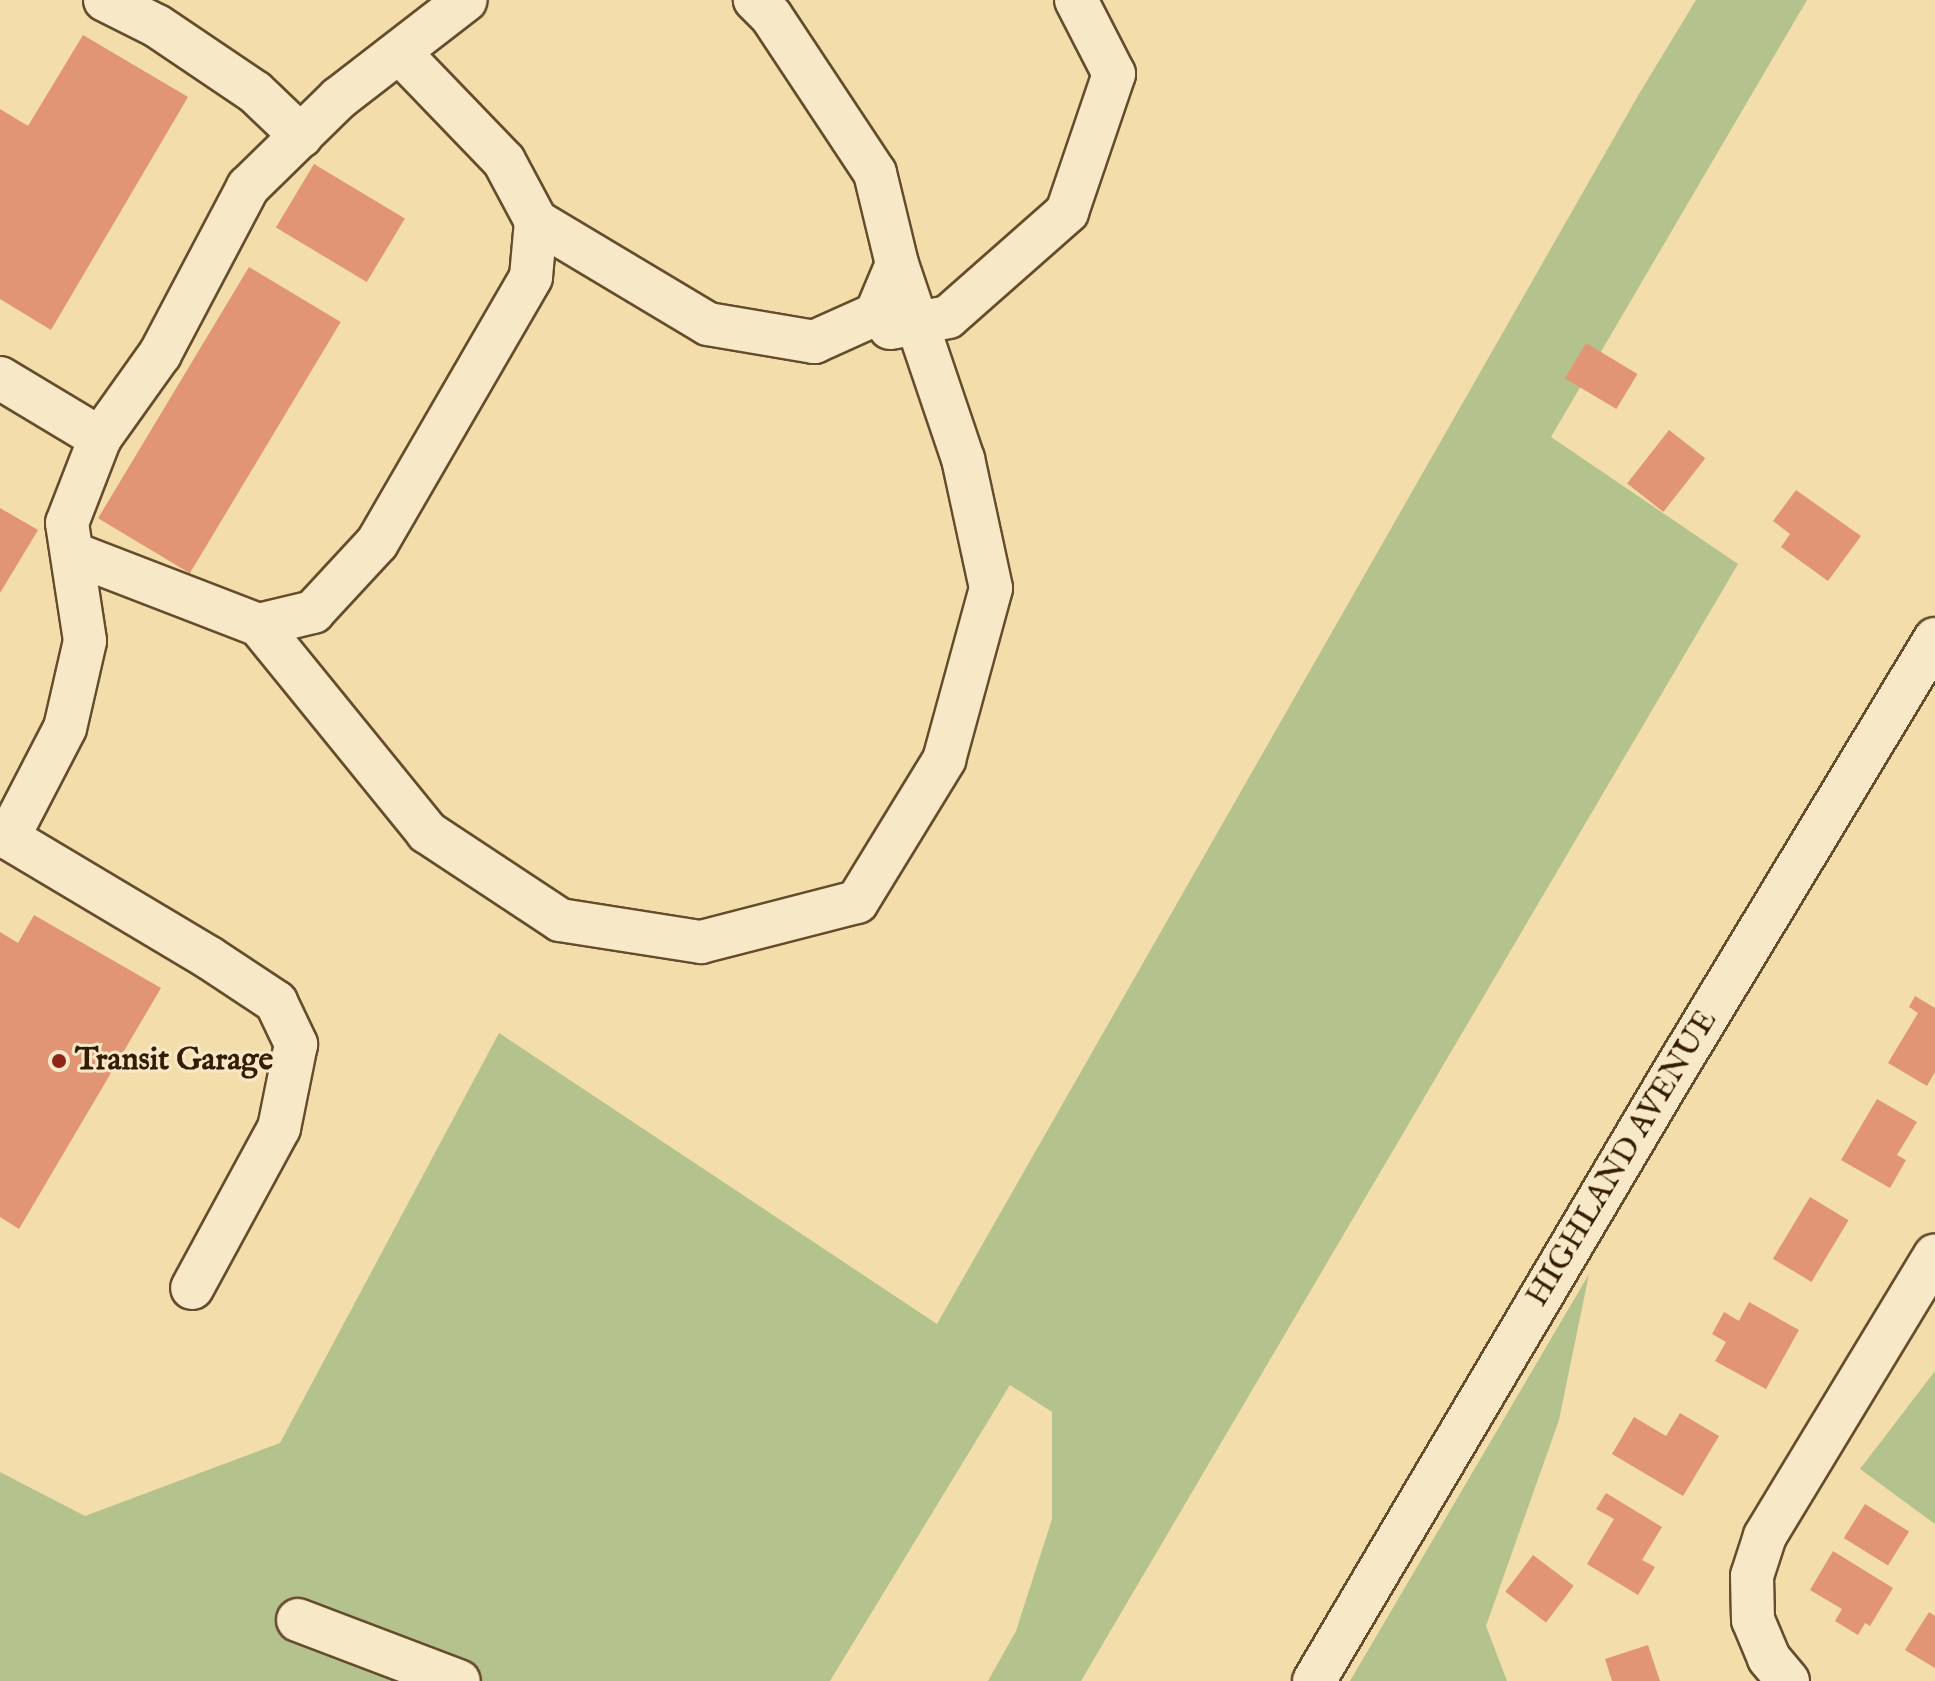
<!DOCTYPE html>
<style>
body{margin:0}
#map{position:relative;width:1935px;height:1681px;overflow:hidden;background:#f3ddab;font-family:"IM FELL English",serif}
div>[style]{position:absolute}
.green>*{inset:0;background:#b4c28e}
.building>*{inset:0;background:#e29575;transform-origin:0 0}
.roads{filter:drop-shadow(2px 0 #654c2c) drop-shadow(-2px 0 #654c2c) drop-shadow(0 2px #654c2c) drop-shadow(0 -2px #654c2c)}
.minor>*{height:42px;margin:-21px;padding:0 21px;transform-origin:21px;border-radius:21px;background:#f7e9c8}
.dots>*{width:22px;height:22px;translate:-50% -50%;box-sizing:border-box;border:4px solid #f7e9c8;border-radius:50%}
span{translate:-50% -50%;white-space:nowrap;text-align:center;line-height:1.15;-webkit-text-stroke:6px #f7e9c8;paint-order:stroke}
.poi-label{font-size:32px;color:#361c02;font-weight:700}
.left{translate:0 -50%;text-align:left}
.street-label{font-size:32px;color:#361c02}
</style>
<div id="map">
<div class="green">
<i style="clip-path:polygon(1696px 0,1807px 0,1551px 437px,1738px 564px,1081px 1681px,988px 1681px,1016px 1631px,1052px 1519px,1052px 1412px,1010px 1385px,830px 1681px,0 1681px,0 1472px,85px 1516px,280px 1443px,499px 1033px,937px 1324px,1639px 94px)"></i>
<i style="clip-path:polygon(1589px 1274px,1559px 1420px,1486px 1626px,1507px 1681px,1350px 1681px)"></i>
<i style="clip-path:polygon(1935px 1371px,1935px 1524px,1860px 1469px)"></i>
</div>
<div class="building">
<i style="clip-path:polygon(83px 35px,188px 97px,51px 330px,0 299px,0 109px,28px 126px)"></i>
<i style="left:314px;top:164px;width:106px;height:74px;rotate:31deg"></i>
<i style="left:249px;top:267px;width:107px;height:293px;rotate:31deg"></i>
<i style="left:1586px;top:343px;width:60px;height:41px;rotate:31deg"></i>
<i style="left:1669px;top:430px;width:46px;height:68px;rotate:38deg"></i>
<i style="clip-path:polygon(1796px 490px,1861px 536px,1828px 581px,1781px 547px,1790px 534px,1773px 521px)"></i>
<i style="clip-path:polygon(0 508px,38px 530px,0 593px)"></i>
<i style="clip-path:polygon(34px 915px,161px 988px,19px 1229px,0 1217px,0 932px,18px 943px)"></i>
<i style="clip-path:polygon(1915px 996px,1935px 1008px,1935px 1072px,1927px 1086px,1888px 1063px,1918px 1013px,1909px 1007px)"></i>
<i style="clip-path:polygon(1877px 1099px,1917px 1122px,1897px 1155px,1906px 1160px,1890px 1188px,1841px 1160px)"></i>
<i style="left:1810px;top:1197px;width:45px;height:72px;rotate:31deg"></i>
<i style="clip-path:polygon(1749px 1302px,1799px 1330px,1766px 1389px,1715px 1361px,1726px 1342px,1712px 1334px,1724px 1312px,1739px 1321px)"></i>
<i style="clip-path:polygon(1680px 1413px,1719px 1436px,1683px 1496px,1612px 1454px,1634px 1417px,1666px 1436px)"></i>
<i style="clip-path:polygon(1606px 1493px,1662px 1527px,1642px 1560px,1655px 1567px,1638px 1595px,1587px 1564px,1614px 1519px,1596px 1509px)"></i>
<i style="left:1865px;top:1504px;width:52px;height:40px;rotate:32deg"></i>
<i style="clip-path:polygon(1833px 1551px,1893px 1588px,1870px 1626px,1865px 1623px,1858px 1635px,1835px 1621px,1842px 1609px,1810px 1590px)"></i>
<i style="left:1533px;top:1555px;width:51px;height:46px;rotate:37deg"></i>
<i style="clip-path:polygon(1929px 1612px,1935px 1616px,1935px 1668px,1905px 1650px)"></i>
<i style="clip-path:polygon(1648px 1645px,1660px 1681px,1612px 1681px,1605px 1659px)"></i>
</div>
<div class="roads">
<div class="minor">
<i style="left:105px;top:0;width:58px;rotate:26.6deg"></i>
<i style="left:157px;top:26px;width:118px;rotate:34deg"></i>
<i style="left:255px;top:92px;width:64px;rotate:43.7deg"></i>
<i style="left:536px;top:221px;width:200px;rotate:30.9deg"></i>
<i style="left:708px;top:324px;width:108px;rotate:9.6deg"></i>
<i style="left:814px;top:342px;width:68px;rotate:-24.3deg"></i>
<i style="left:876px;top:314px;width:54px;rotate:-67.2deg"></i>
<i style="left:897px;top:264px;width:94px;rotate:-103.6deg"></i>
<i style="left:875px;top:173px;width:188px;rotate:-123.5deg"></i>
<i style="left:771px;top:16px;width:23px;rotate:-135deg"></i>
<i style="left:890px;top:328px;width:59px;rotate:-10.7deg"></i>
<i style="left:948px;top:317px;width:159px;rotate:-41.4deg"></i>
<i style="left:1067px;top:212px;width:146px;rotate:-71.2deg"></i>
<i style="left:1114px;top:74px;width:83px;rotate:-117.2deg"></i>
<i style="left:0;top:378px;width:117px;rotate:31deg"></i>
<i style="left:100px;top:438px;width:91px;rotate:111.2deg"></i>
<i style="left:67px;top:523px;width:119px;rotate:81.3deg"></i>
<i style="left:85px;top:641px;width:89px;rotate:102.9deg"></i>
<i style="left:65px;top:728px;width:124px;rotate:117.4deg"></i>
<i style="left:100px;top:438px;width:103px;rotate:-54.5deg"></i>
<i style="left:160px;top:354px;width:189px;rotate:-62.2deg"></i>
<i style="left:248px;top:187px;width:127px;rotate:-44.4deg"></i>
<i style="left:339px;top:98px;width:160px;rotate:-37.7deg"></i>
<i style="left:72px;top:553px;width:200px;rotate:21.1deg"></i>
<i style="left:259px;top:625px;width:56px;rotate:-13.5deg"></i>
<i style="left:313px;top:612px;width:94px;rotate:-47.2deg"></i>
<i style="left:377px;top:543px;width:307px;rotate:-59.9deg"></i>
<i style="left:531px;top:277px;width:56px;rotate:-84.9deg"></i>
<i style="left:536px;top:221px;width:68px;rotate:-118.1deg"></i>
<i style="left:504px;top:161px;width:151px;rotate:-133.9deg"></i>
<i style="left:259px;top:625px;width:267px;rotate:50.9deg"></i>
<i style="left:427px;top:832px;width:159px;rotate:33.5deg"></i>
<i style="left:560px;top:920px;width:143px;rotate:8.9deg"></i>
<i style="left:701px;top:942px;width:161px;rotate:-14.4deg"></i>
<i style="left:857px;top:902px;width:167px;rotate:-58.5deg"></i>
<i style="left:944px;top:760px;width:178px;rotate:-74.7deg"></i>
<i style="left:991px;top:588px;width:132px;rotate:-102.2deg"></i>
<i style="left:963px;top:459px;width:206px;rotate:-108.7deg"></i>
<i style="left:0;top:833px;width:242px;rotate:30.8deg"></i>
<i style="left:208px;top:957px;width:82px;rotate:33.5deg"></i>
<i style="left:276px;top:1002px;width:47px;rotate:64.5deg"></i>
<i style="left:296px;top:1044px;width:86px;rotate:101.4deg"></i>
<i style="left:279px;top:1128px;width:182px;rotate:118.5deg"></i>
<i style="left:298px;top:1620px;width:172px;rotate:20.8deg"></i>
<i style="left:1314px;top:1681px;width:692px;rotate:-59.43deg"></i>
<i style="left:1666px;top:1085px;width:521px;rotate:-58.9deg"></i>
<i style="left:1788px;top:1681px;width:30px;rotate:-130deg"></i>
<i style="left:1769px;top:1658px;width:41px;rotate:-112.8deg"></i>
<i style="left:1753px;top:1620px;width:44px;rotate:-91.3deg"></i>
<i style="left:1752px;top:1576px;width:42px;rotate:-72deg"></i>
<i style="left:1765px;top:1536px;width:328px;rotate:-58.8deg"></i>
</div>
</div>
<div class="dots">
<i style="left:59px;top:1061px;background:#8f2418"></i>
</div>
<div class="poi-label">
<span class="left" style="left:75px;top:1061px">Transit Garage</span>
</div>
<div class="street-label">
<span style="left:1623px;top:1159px;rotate:-59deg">HIGHLAND AVENUE</span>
</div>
</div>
